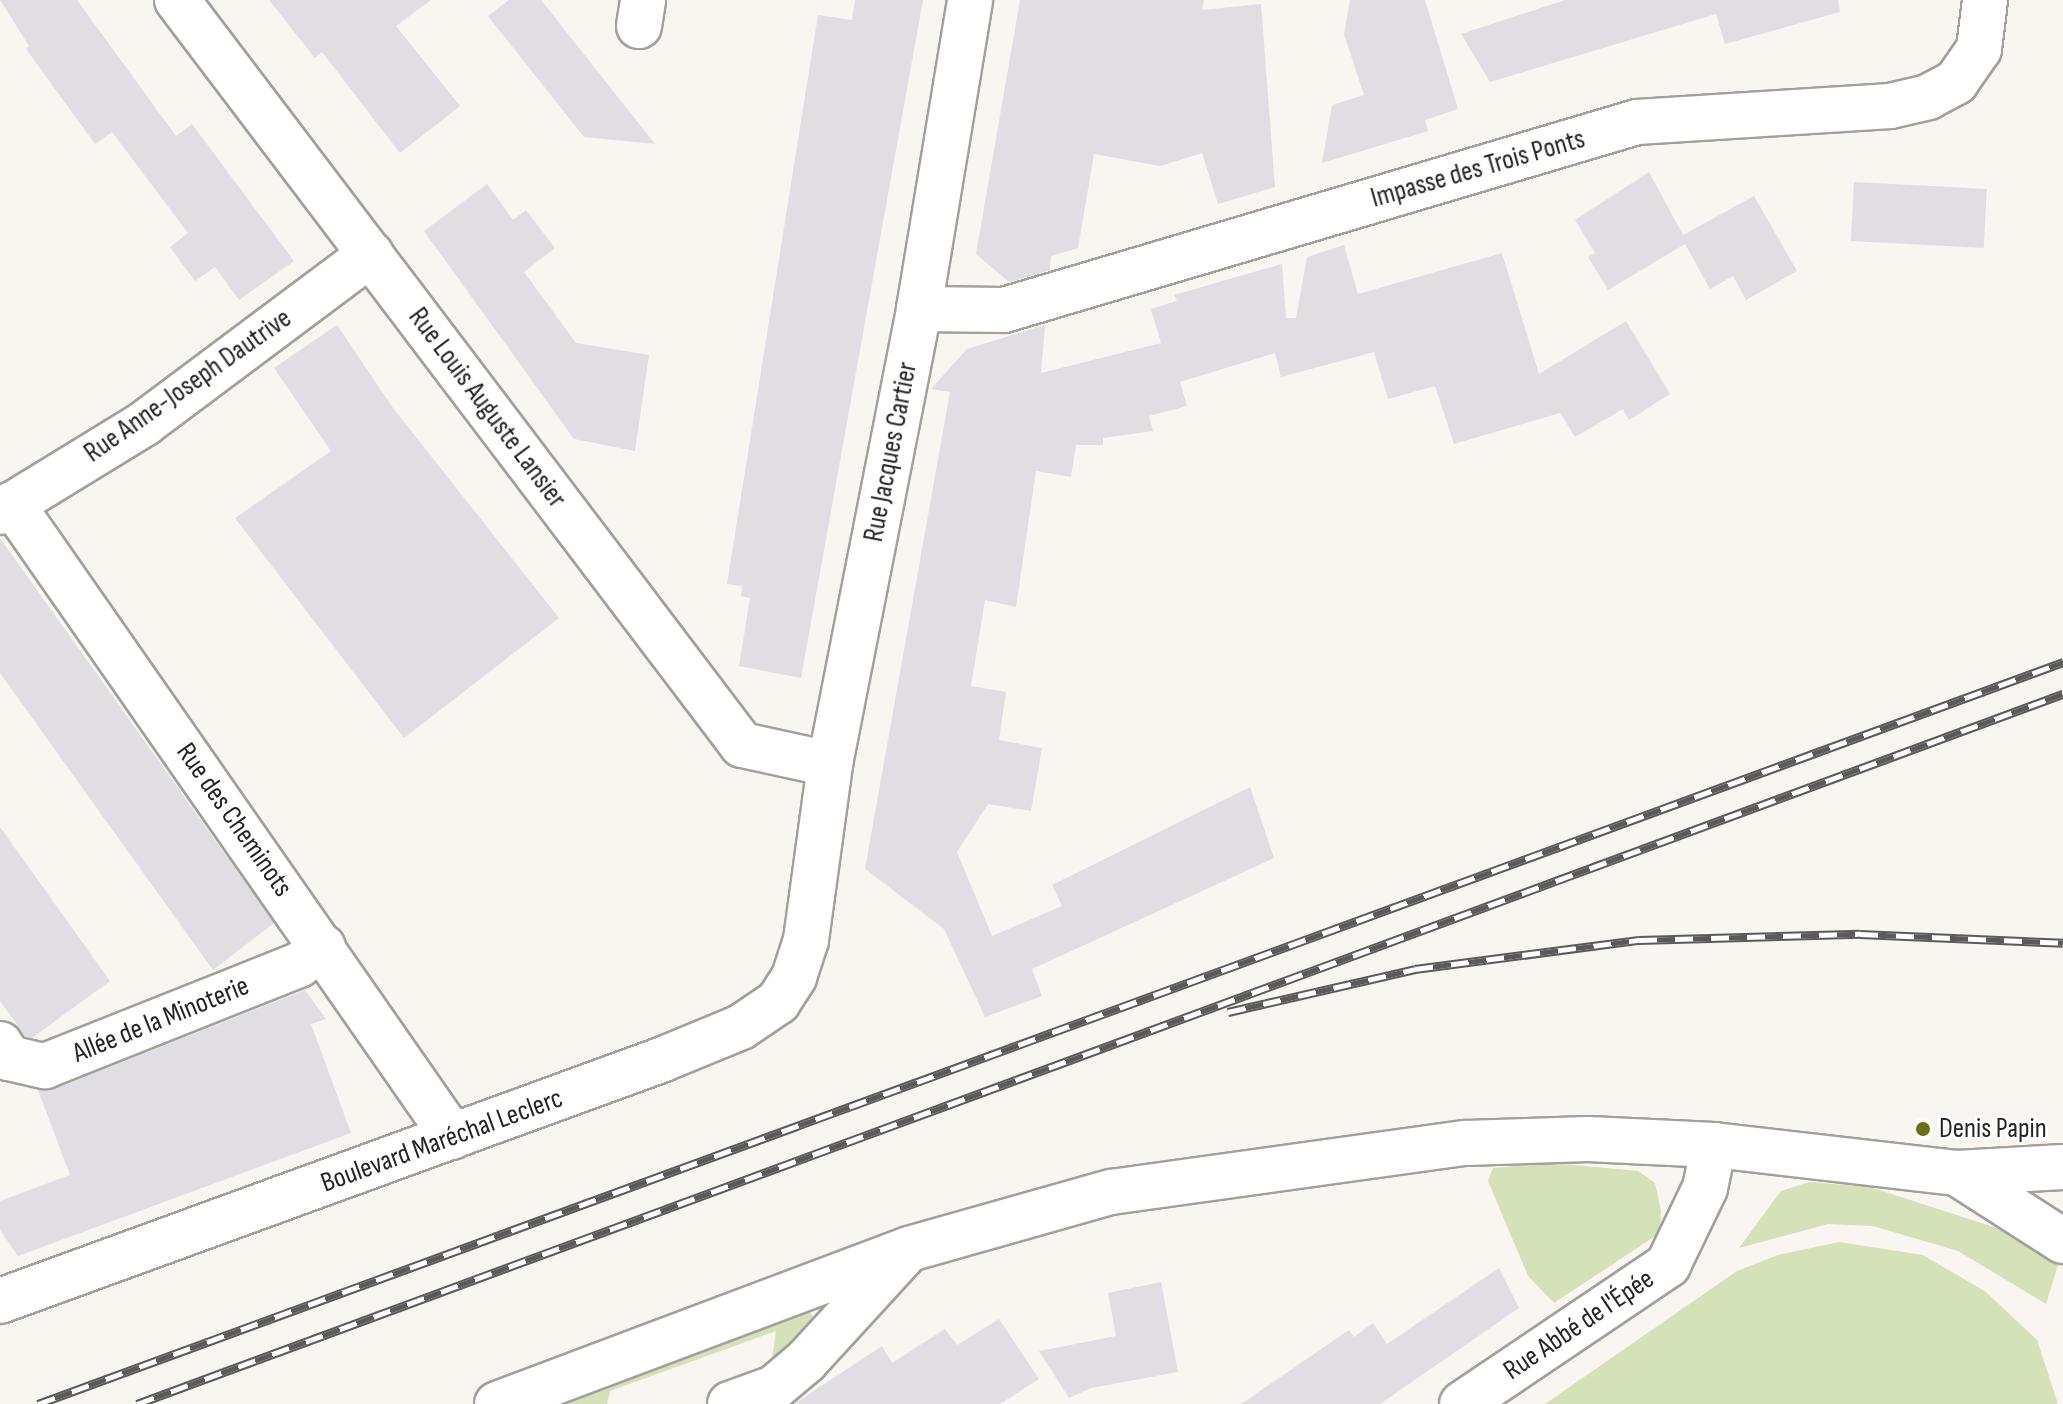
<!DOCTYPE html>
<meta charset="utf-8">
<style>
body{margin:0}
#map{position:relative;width:2063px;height:1404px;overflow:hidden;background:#f9f5f0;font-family:"Sofia Sans Condensed",sans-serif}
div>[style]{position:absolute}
.green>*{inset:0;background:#d5e1b9}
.building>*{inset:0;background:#e0dee3;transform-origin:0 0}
.roads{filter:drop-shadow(2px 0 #a3a09b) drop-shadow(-2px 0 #a3a09b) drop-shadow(0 2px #a3a09b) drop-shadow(0 -2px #a3a09b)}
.minor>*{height:44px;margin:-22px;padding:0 22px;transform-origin:22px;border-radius:22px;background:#fff}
.rail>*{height:9px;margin-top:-4.5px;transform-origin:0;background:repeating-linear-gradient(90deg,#fff 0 18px,#5c5a58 0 36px);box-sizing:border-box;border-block:2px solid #5c5a58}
.dots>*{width:22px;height:22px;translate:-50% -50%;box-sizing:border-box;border:4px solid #fff;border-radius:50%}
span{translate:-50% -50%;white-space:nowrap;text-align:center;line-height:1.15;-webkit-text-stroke:6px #fff;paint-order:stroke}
.street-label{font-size:28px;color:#262423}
.poi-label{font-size:28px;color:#262423}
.left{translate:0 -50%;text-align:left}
</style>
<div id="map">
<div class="green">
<i style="clip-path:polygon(1552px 1163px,1638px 1171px,1655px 1183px,1661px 1211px,1660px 1233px,1554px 1303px,1528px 1276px,1488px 1181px,1493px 1168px)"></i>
<i style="clip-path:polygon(1809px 1182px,1870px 1187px,2003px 1230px,2058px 1265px,2046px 1304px,1958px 1251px,1873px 1226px,1828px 1224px,1739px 1248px,1781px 1191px)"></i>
<i style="clip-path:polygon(1839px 1242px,1923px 1255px,1986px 1292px,2037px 1340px,2058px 1404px,1545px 1404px,1737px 1271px,1778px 1255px)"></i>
<i style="clip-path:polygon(809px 1311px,820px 1326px,770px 1373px,776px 1331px,610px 1391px,607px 1404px,554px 1404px)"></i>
</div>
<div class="building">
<i style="clip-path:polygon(0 0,77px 0,176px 136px,192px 124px,294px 261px,239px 300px,215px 267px,195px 281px,170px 247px,188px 233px,112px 132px,95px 144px,26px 49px,29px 46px)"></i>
<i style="clip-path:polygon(269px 0,431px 0,396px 26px,460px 106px,400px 153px,322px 52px,315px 58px)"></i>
<i style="clip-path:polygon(509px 0,541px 0,655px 144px,584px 137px,488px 16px)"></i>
<i style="clip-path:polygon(855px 0,923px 0,801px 678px,739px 666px,750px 598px,741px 596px,742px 586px,727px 584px,818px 15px,852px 20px)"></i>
<i style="clip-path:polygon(1020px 0,1204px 0,1202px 10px,1261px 4px,1275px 187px,1218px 204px,1202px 153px,1160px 166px,1094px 154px,1078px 248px,1051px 256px,1050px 270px,1009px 282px,976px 254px)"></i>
<i style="clip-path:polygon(1350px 0,1425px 0,1458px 109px,1425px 120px,1428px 131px,1322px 163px,1332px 105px,1364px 95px,1344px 34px)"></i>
<i style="clip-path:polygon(1565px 0,1838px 0,1840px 12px,1725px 44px,1716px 14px,1490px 82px,1461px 34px)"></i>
<i style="clip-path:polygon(1649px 172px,1683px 235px,1754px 196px,1797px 271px,1746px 300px,1733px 276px,1710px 289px,1685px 244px,1608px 290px,1588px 257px,1595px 253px,1575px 220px)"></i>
<i style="left:1854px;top:182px;width:133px;height:59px;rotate:3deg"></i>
<i style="clip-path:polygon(487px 184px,513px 220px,526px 210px,555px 248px,524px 272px,576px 343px,649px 355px,635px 451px,574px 439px,424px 231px)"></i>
<i style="clip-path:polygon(1344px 245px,1358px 294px,1502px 253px,1539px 374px,1626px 321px,1670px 394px,1629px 420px,1623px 409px,1575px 437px,1560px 413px,1454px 444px,1435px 386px,1388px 399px,1374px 352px,1281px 377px,1275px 353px,1180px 382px,1187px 406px,1149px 416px,1153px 431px,1103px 438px,1103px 445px,1076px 445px,1071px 477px,1036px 471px,1016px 607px,985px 600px,971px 686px,1006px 692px,999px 740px,1042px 748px,1031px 811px,988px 804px,957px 852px,992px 936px,1062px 906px,1052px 885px,1250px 787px,1274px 858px,1032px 969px,1042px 996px,985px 1017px,944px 929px,865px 869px,950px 392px,931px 389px,967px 349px,1045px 325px,1041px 373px,1161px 343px,1151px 309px,1177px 301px,1174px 295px,1282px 264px,1286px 318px,1296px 318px,1307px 257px)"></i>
<i style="clip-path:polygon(337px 325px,393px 408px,559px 618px,404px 738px,235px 518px,331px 451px,274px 368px)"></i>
<i style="clip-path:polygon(0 538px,274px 923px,213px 970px,0 673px)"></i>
<i style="clip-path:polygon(0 827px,110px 981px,32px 1038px,25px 1036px,0 1001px)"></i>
<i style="clip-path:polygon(305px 990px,326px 1019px,311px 1024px,351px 1133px,18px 1256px,0 1230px,0 1201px,70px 1175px,38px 1090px,54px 1089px)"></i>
<i style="clip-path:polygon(1499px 1268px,1519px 1308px,1380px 1404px,1241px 1404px,1349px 1330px,1354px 1337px,1373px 1323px,1387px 1344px)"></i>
<i style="clip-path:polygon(1161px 1282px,1178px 1372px,1091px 1388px,1069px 1398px,1039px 1351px,1116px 1336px,1108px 1293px)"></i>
<i style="clip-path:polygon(999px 1319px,1039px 1379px,1000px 1404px,794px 1404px,882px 1346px,892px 1363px,945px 1329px,957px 1345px)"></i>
</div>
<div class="roads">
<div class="minor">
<i style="left:177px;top:0;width:935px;rotate:52.82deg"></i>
<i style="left:742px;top:745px;width:90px;rotate:12.2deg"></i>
<i style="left:639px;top:26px;width:26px;rotate:-81deg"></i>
<i style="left:919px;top:309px;width:85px;rotate:0.7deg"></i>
<i style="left:1004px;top:310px;width:660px;rotate:-16.54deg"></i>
<i style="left:1637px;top:122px;width:254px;rotate:-3.6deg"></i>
<i style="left:1890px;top:106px;width:39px;rotate:-13deg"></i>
<i style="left:1928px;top:97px;width:32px;rotate:-28deg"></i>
<i style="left:1956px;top:82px;width:40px;rotate:-55.1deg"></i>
<i style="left:1979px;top:49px;width:49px;rotate:-83deg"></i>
<i style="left:12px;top:504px;width:771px;rotate:55.14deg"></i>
<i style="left:0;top:512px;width:170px;rotate:-31.5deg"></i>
<i style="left:145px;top:423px;width:282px;rotate:-36.8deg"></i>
<i style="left:0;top:1044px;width:17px;rotate:57deg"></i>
<i style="left:9px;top:1058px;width:37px;rotate:13deg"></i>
<i style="left:45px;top:1066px;width:273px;rotate:-21.7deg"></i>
<i style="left:299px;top:965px;width:30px;rotate:-37deg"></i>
<i style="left:1957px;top:1173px;width:126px;rotate:32.7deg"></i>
<i style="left:0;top:1301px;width:704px;rotate:-20.03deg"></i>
<i style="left:661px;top:1060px;width:87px;rotate:-22.4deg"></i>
<i style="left:741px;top:1027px;width:45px;rotate:-34deg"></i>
<i style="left:778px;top:1002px;width:30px;rotate:-57deg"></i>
<i style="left:794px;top:977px;width:39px;rotate:-72deg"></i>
<i style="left:806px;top:940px;width:178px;rotate:-82.2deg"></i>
<i style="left:830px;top:764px;width:464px;rotate:-78.9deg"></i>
<i style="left:919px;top:309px;width:313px;rotate:-80.6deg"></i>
<i style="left:497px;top:1404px;width:440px;rotate:-20.6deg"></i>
<i style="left:909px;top:1249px;width:210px;rotate:-15.8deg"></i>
<i style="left:1111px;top:1192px;width:358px;rotate:-7.9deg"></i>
<i style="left:1466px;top:1143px;width:122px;rotate:-1.9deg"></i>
<i style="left:1588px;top:1139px;width:126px;rotate:2.7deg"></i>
<i style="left:1714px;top:1145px;width:245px;rotate:6.6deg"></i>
<i style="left:1957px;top:1173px;width:106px;rotate:-3.2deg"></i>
<i style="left:730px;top:1404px;width:47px;rotate:-20deg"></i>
<i style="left:774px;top:1388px;width:42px;rotate:-40.2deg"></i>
<i style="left:806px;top:1361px;width:148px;rotate:-47.5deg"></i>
<i style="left:1462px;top:1404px;width:249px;rotate:-34deg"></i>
<i style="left:1668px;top:1265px;width:85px;rotate:-64.3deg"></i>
<i style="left:1705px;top:1188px;width:44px;rotate:-78.2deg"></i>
</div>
</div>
<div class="rail">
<i style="left:1228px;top:1012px;width:192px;rotate:-12.9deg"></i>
<i style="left:1415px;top:969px;width:226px;rotate:-7.4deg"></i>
<i style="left:1639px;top:940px;width:221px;rotate:-1.6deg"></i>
<i style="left:1860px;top:934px;width:203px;rotate:2.5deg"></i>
<i style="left:38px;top:1404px;width:2157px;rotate:-20.12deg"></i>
<i style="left:137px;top:1404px;width:2053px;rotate:-20.24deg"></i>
</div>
<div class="dots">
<i style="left:1923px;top:1129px;background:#6a7118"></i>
</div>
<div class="street-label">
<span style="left:1478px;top:169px;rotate:-16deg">Impasse des Trois Ponts</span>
<span style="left:188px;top:386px;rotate:-35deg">Rue Anne-Joseph Dautrive</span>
<span style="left:487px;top:408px;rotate:53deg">Rue Louis Auguste Lansier</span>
<span style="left:891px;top:452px;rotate:-79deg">Rue Jacques Cartier</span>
<span style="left:234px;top:820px;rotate:55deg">Rue des Cheminots</span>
<span style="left:161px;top:1020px;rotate:-22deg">Allée de la Minoterie</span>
<span style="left:442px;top:1141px;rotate:-20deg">Boulevard Maréchal Leclerc</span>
<span style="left:1579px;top:1325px;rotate:-34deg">Rue Abbé de l'Épée</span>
</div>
<div class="poi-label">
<span class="left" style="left:1939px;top:1129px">Denis Papin</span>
</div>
</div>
